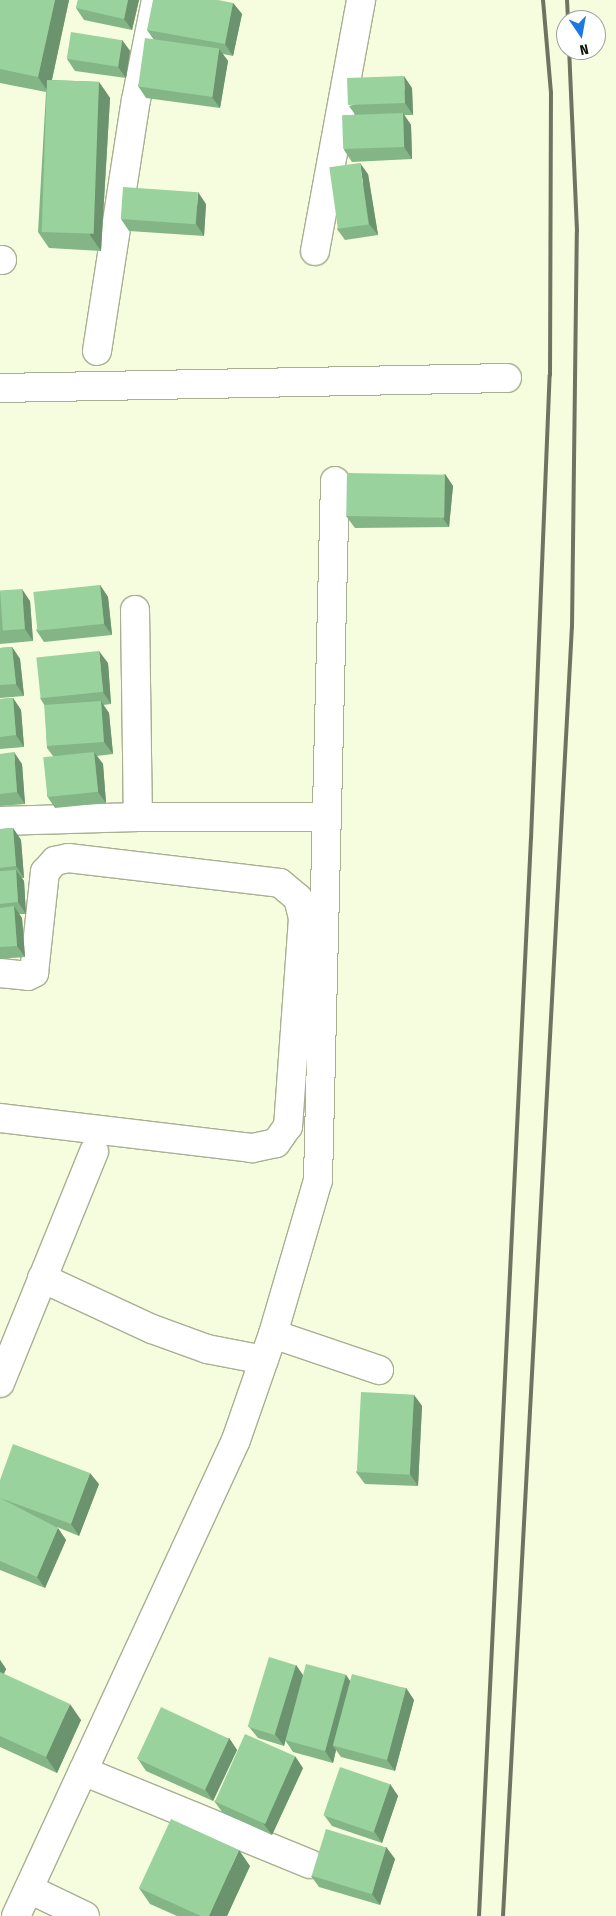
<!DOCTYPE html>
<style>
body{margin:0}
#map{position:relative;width:616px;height:1916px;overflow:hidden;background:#f5fdde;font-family:"Fira Sans Condensed",sans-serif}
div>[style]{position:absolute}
.roads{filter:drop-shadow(1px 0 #a8af92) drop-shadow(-1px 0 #a8af92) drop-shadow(0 1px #a8af92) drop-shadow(0 -1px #a8af92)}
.minor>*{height:28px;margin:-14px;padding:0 14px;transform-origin:14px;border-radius:14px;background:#fff}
.rail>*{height:4px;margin:-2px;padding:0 2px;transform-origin:2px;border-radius:2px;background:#6f7461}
.wall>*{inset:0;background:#84b587}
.shaded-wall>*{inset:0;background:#6b936e}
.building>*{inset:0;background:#99d29d;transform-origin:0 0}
span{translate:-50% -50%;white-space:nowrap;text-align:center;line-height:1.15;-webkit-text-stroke:4px #fff;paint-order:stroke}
.north{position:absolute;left:556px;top:10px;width:50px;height:50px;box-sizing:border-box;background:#fff;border:1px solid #9fa19c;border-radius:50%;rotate:168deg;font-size:14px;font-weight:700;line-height:20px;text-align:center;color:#101308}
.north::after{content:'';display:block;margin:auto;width:18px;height:22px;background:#1c79e2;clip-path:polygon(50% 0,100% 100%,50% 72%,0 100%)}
</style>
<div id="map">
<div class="roads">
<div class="minor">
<i style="left:315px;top:251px;width:255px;rotate:-79.6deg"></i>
<i style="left:0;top:260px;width:2px"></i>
<i style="left:97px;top:351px;width:254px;rotate:-81.2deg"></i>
<i style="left:136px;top:100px;width:102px;rotate:-78.7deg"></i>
<i style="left:0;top:388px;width:507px;rotate:-1.13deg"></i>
<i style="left:135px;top:610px;width:207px;rotate:89.2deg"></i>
<i style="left:0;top:821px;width:138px;rotate:-1.7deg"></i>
<i style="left:138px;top:817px;width:189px"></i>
<i style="left:0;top:973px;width:28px;rotate:6deg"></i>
<i style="left:28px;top:976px;width:7px;rotate:-27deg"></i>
<i style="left:34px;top:973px;width:102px;rotate:-83.8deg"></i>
<i style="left:45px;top:872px;width:15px;rotate:-48deg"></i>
<i style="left:55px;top:861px;width:13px;rotate:-13deg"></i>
<i style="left:68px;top:858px;width:213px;rotate:6.7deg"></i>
<i style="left:280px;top:883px;width:23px;rotate:40deg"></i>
<i style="left:298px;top:898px;width:21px;rotate:76deg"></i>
<i style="left:303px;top:918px;width:209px;rotate:94.1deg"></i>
<i style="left:288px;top:1126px;width:21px;rotate:125deg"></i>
<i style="left:276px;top:1143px;width:25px;rotate:168deg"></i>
<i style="left:252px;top:1148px;width:254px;rotate:-173.2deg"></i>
<i style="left:42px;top:1278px;width:121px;rotate:24.9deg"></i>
<i style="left:152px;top:1329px;width:59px;rotate:20deg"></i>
<i style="left:207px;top:1349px;width:58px;rotate:10.9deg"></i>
<i style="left:273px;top:1334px;width:112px;rotate:18.8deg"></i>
<i style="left:0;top:1383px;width:250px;rotate:-67.9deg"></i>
<i style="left:83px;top:1771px;width:245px;rotate:22.3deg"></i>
<i style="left:29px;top:1889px;width:62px;rotate:25.7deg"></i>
<i style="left:16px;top:1916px;width:524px;rotate:-65.19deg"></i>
<i style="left:236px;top:1440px;width:112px;rotate:-70.8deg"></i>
<i style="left:273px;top:1334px;width:160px;rotate:-73.7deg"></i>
<i style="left:318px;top:1180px;width:699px;rotate:-88.61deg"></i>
</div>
</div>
<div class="rail">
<i style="left:567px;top:0;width:20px;rotate:87deg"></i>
<i style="left:479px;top:1916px;width:1078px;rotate:-87.24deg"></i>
<i style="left:531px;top:839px;width:464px;rotate:-87.7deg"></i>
<i style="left:550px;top:375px;width:282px;rotate:-89.8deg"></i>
<i style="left:551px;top:93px;width:93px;rotate:-94.9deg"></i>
<i style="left:503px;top:1916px;width:1291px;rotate:-86.94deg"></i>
<i style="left:572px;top:627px;width:396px;rotate:-89.3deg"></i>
<i style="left:577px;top:231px;width:181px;rotate:-92.5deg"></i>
</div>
<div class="wall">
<i style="clip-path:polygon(0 0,69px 0,52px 80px,99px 82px,110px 98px,101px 251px,49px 248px,38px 232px,46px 92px,0 83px)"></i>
<i style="clip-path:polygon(78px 0,139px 0,132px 30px,84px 20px,76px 8px)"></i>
<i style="clip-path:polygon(233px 3px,242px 14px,233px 56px,223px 54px,228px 61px,220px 108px,146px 98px,138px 86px,154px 40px,147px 30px)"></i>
<i style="clip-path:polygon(122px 40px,130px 51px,126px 78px,75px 71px,67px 59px)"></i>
<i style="clip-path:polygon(412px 88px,413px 115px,404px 115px,411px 125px,412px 159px,352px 162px,344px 150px,356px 116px,349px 106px)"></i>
<i style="clip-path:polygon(368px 174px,378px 235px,345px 240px,337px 229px)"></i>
<i style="clip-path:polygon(206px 204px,204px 236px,129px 231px,121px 219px)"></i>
<i style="clip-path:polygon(445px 474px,453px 486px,449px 527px,355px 528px,346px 516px)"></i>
<i style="clip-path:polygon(100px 585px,108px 597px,112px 635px,44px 642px,36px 630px)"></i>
<i style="clip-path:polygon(0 591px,30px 601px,33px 641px,0 644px)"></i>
<i style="clip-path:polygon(12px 647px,20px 659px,24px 696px,0 698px,0 648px)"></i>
<i style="clip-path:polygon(108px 663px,111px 704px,103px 705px,109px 713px,113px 754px,97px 756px,103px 764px,106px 803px,55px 808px,47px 796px,53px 756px,47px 748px,45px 706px,40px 698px)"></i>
<i style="clip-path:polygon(13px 698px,21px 710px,24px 747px,0 749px,0 699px)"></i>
<i style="clip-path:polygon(0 754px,22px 764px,25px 804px,0 806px)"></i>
<i style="clip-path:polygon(13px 828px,21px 840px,24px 878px,22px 878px,24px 881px,26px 914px,19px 914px,22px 918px,25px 957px,0 959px,0 829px)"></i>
<i style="clip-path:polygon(414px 1395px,422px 1406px,418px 1486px,365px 1484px,356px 1472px)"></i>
<i style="clip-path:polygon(0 1480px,99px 1484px,79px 1536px,57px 1527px,66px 1540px,45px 1588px,0 1570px)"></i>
<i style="clip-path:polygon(0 1660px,6px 1669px,4px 1674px,81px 1720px,57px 1773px,0 1747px)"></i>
<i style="clip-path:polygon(296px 1665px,303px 1675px,346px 1675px,350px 1681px,406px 1688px,414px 1700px,395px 1771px,341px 1757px,336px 1750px,333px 1763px,293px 1752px,285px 1740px,284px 1746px,258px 1738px,249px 1727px)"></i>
<i style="clip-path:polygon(229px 1738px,237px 1750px,213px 1801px,146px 1771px,138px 1759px)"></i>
<i style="clip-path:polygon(303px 1768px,272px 1835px,223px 1813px,214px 1801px)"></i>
<i style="clip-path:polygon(390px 1784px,398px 1796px,382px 1843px,332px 1826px,324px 1815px)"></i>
<i style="clip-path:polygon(386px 1847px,395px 1859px,380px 1905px,319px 1887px,311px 1876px)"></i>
<i style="clip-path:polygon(250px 1866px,227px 1916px,177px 1916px,150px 1904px,139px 1888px)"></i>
</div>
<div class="shaded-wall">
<i style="clip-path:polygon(55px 0,69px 0,49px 93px,38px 77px)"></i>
<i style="clip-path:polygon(128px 0,139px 0,132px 30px,124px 19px)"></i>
<i style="clip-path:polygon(233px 3px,242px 14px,233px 56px,225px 44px)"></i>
<i style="clip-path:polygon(122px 40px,130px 51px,126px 78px,118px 67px)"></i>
<i style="clip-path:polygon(219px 49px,228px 61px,220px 108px,212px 97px)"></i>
<i style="clip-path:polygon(404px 76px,412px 88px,413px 115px,405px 103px)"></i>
<i style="clip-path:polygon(99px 82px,110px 98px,101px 251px,90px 235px)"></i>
<i style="clip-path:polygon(403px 113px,411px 125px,412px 159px,404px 147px)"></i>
<i style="clip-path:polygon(360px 163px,368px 174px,378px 235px,369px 224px)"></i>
<i style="clip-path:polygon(198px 192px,206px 204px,204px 236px,196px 224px)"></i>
<i style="clip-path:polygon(445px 474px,453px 486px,449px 527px,441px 515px)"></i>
<i style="clip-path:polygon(100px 585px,108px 597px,112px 635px,104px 624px)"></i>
<i style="clip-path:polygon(22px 589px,30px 601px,33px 641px,25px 629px)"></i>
<i style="clip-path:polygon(12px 647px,20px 659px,24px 696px,16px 684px)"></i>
<i style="clip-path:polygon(99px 651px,108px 663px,111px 704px,103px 692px)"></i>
<i style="clip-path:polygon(13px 698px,21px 710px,24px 747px,16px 735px)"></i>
<i style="clip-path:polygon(101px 701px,109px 713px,113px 754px,104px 742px)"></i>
<i style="clip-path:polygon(14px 752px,22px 764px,25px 804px,17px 792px)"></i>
<i style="clip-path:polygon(94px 752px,103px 764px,106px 803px,98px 792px)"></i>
<i style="clip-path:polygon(13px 828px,21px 840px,24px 878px,16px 866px)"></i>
<i style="clip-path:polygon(16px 870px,24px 881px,26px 914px,18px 902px)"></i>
<i style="clip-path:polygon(14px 906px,22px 918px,25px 957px,17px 946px)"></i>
<i style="clip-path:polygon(414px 1395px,422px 1406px,418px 1486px,410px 1474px)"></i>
<i style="clip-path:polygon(90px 1473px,99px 1484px,79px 1536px,71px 1524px)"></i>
<i style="clip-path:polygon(58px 1528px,66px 1540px,45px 1588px,37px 1577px)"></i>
<i style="clip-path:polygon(0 1660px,6px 1669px,0 1682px)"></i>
<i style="clip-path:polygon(296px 1665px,304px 1677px,284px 1746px,275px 1734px)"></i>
<i style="clip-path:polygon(346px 1675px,354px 1687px,333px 1746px,336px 1750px,333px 1763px,325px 1751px)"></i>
<i style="clip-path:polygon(406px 1688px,414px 1700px,395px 1771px,387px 1760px)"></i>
<i style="clip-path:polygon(70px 1704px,81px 1720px,57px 1773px,46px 1757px)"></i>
<i style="clip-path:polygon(229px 1738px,237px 1750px,213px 1801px,205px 1789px)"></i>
<i style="clip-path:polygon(295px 1756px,303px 1768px,272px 1835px,263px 1823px)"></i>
<i style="clip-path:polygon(390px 1784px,398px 1796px,382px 1843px,374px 1831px)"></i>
<i style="clip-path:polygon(386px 1847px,395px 1859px,380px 1905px,372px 1894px)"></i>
<i style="clip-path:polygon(239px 1850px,250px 1866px,227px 1916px,209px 1916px)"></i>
</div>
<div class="building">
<i style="clip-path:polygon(0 0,55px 0,38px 77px,0 69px)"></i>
<i style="clip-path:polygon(78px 0,128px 0,124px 19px,76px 8px)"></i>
<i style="clip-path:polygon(153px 0,218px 0,233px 3px,225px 44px,147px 30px)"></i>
<i style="left:71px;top:32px;width:52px;height:27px;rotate:9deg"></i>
<i style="left:145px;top:38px;width:75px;height:49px;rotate:8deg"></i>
<i style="left:404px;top:76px;width:27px;height:57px;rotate:88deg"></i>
<i style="left:47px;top:80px;width:52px;height:152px;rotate:2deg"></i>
<i style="left:403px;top:113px;width:34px;height:61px;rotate:88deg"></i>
<i style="left:360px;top:163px;width:62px;height:31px;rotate:82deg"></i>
<i style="left:123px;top:187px;width:75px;height:32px;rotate:4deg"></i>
<i style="left:347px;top:473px;width:98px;height:43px;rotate:1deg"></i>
<i style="left:100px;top:585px;width:39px;height:67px;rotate:84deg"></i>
<i style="left:22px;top:589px;width:40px;height:22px;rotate:86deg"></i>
<i style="clip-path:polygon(12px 647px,16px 684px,0 685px,0 648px)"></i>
<i style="left:99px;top:651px;width:41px;height:63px;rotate:84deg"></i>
<i style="clip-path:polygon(13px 698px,16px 735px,0 737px,0 699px)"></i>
<i style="left:101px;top:701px;width:41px;height:57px;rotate:86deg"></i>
<i style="clip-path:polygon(14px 752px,17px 792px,0 794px,0 754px)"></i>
<i style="left:94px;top:752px;width:40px;height:51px;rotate:84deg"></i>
<i style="clip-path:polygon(13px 828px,16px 866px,0 868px,0 829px)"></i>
<i style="clip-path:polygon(16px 870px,18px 902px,0 904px,0 871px)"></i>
<i style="clip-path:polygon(14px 906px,17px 946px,0 947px,0 908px)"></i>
<i style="left:361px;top:1392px;width:53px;height:80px;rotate:3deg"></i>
<i style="clip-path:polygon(13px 1444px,90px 1473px,71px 1524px,0 1498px,58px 1528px,37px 1577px,0 1561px,0 1480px)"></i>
<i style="left:269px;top:1657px;width:28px;height:73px;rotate:17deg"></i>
<i style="left:306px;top:1664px;width:41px;height:79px;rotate:15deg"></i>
<i style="clip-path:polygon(0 1672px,70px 1704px,46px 1757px,0 1736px)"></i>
<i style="left:352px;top:1674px;width:56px;height:74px;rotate:15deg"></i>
<i style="left:161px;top:1707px;width:75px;height:57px;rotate:25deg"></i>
<i style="left:245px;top:1734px;width:55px;height:74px;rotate:24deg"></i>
<i style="left:340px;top:1767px;width:53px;height:51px;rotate:19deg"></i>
<i style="clip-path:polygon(171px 1819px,239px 1850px,209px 1916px,201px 1916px,139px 1888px)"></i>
<i style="left:326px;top:1829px;width:63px;height:49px;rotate:17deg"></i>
</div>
<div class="north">N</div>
</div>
